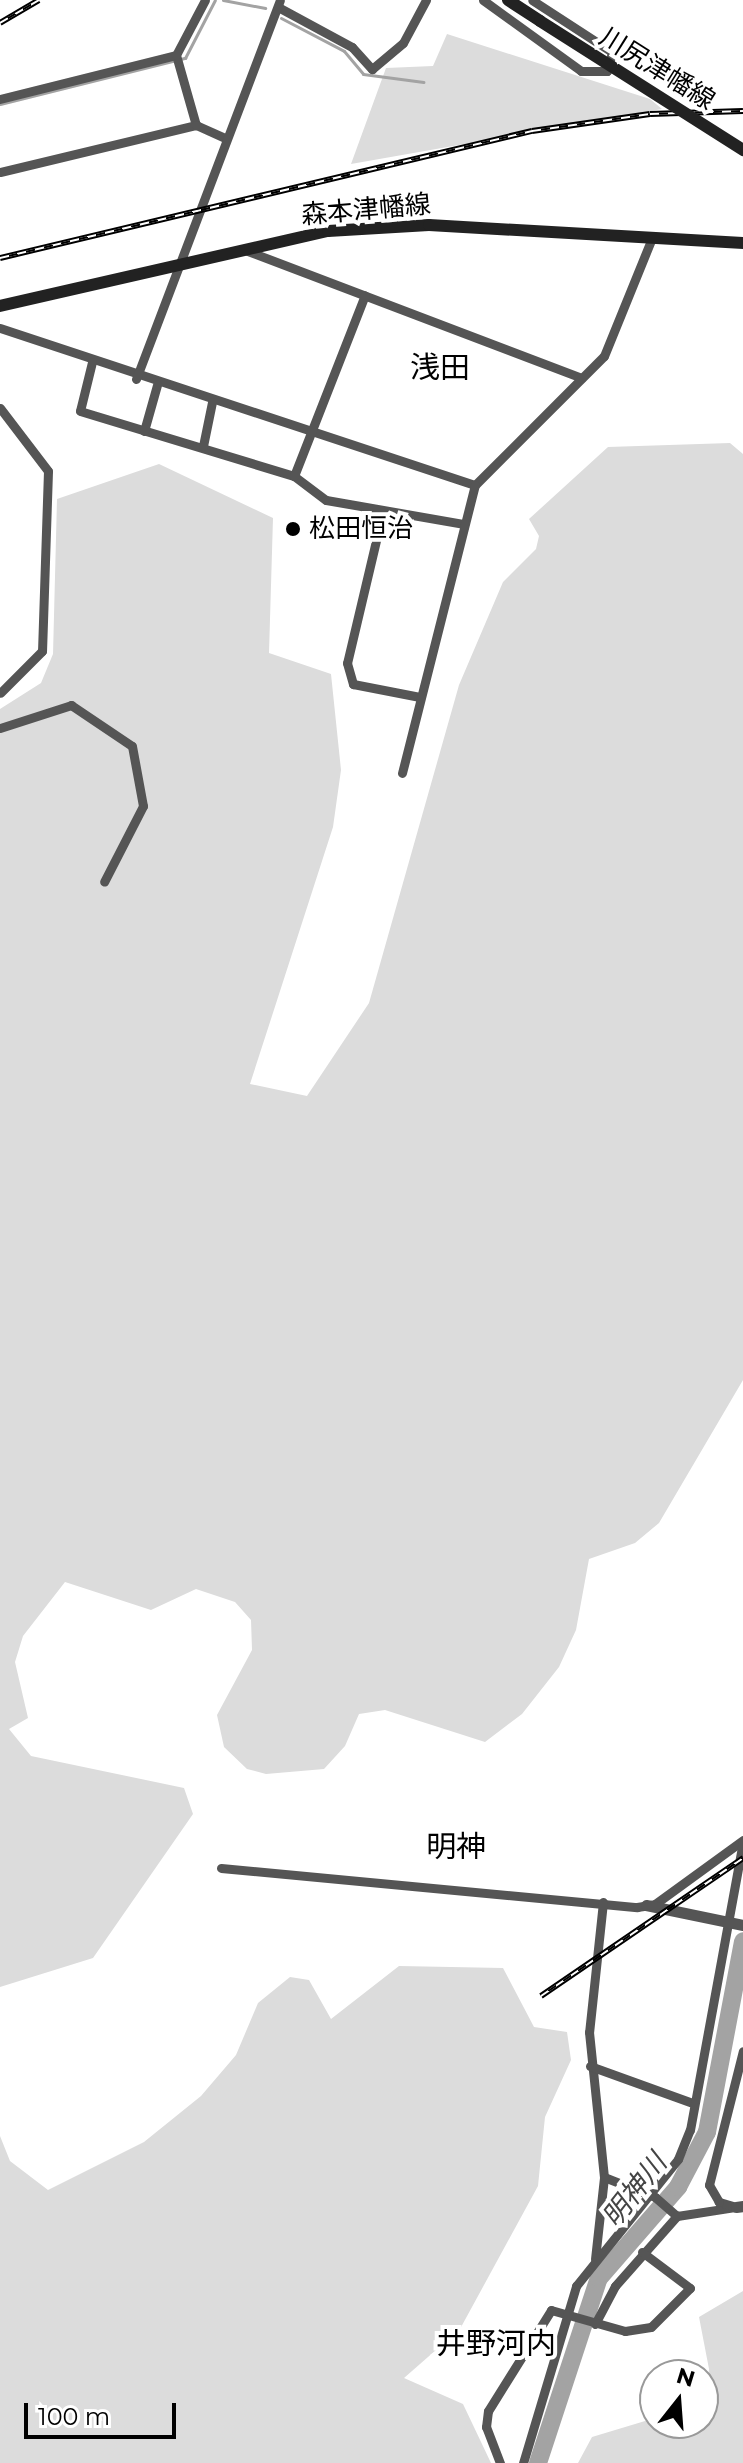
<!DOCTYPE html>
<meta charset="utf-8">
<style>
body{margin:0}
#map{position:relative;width:743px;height:2463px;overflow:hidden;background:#fff;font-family:Montserrat,"Noto Sans JP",sans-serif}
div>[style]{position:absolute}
.green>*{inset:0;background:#dcdcdc}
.stream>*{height:3px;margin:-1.5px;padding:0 1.5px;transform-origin:1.5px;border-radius:1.5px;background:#a3a3a3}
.river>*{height:18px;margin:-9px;padding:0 9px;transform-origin:9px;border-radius:9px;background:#a3a3a3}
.minor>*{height:9px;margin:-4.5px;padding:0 4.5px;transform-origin:4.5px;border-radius:4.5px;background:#555}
.tertiary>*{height:11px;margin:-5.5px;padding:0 5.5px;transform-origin:5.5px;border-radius:5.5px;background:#555}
.secondary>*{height:12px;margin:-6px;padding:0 6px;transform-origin:6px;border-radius:6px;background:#222}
.rail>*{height:6px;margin-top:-3px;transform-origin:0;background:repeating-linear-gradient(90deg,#fff 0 9px,#000 0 18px);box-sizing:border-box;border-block:2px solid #000}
.secondary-bridge>*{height:12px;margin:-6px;padding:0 6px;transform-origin:6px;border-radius:6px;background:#222}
.dots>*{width:22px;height:22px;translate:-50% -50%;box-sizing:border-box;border:4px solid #fff;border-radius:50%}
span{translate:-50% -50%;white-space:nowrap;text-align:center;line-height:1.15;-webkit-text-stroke:8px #fff;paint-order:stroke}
.street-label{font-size:26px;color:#000}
.poi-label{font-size:26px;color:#000}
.left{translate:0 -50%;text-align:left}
.water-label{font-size:28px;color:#444;font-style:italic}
.quarter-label{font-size:30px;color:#000}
.north{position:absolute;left:639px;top:2359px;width:80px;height:80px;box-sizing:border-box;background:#fff;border:2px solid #999;border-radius:50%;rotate:17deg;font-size:22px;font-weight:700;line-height:32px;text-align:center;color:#000}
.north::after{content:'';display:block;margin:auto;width:28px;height:36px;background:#000;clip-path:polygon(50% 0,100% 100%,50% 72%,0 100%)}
.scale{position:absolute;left:24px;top:2403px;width:152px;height:36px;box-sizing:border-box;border:4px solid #000;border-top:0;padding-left:10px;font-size:24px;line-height:28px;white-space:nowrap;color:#000;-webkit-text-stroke:6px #fff;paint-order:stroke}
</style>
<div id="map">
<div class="green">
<i style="clip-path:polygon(447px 34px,650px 99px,662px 109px,351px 164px,386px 68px,433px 66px)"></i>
<i style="clip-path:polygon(730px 443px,743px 454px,743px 1380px,659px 1523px,635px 1543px,589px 1559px,576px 1630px,559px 1667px,522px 1714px,485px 1742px,385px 1710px,359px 1714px,345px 1746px,324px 1769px,266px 1774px,247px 1769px,224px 1747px,217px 1715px,252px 1650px,251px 1620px,235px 1602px,196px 1589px,151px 1610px,65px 1582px,23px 1636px,15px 1662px,28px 1718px,9px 1729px,31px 1756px,184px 1788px,193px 1814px,93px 1958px,0 1987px,0 709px,41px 683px,53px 654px,57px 499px,159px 464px,273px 518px,269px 653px,331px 674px,341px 770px,333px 827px,250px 1084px,307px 1096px,369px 1003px,459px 685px,503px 582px,536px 549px,539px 536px,529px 519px,608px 447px)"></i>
<i style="clip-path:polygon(399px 1966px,503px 1968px,534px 2027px,567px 2032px,571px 2060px,545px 2117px,538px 2186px,460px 2329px,404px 2378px,463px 2404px,491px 2463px,0 2463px,0 2136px,10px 2161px,48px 2190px,144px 2142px,201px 2096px,236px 2055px,258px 2003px,290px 1977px,309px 1980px,331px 2019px)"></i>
<i style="clip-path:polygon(743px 2291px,743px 2463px,578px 2463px,592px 2437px,655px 2418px,703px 2423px,709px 2369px,699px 2317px)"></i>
</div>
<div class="stream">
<i style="left:223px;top:0;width:43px;rotate:10.8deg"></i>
<i style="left:281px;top:18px;width:71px;rotate:27.6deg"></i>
<i style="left:344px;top:51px;width:30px;rotate:50deg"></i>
<i style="left:363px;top:74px;width:61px;rotate:7.6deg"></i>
<i style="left:0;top:104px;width:191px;rotate:-14deg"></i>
<i style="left:185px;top:58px;width:65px;rotate:-62.7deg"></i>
</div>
<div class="river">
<i style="left:538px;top:2463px;width:195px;rotate:-71.8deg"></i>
<i style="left:599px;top:2278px;width:121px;rotate:-49deg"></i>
<i style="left:678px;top:2187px;width:62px;rotate:-62.2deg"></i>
<i style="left:707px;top:2132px;width:194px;rotate:-79.3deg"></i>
</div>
<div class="minor">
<i style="left:483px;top:0;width:121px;rotate:35.9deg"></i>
<i style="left:581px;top:71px;width:26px"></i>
<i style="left:607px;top:71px;width:20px;rotate:-75deg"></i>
<i style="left:612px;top:52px;width:95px;rotate:-147deg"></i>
<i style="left:278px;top:7px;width:84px;rotate:28.4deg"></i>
<i style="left:352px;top:47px;width:30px;rotate:48deg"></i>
<i style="left:372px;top:69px;width:40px;rotate:-40deg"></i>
<i style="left:403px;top:43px;width:49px;rotate:-61.9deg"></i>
<i style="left:176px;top:55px;width:73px;rotate:74.1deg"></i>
<i style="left:0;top:99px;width:181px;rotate:-14deg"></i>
<i style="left:176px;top:55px;width:62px;rotate:-62.2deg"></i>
<i style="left:0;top:172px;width:202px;rotate:-13.5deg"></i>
<i style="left:196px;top:125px;width:32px;rotate:24deg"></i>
<i style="left:245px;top:250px;width:360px;rotate:20.8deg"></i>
<i style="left:0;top:328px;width:500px;rotate:18.29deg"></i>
<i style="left:475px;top:485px;width:182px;rotate:-45deg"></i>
<i style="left:604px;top:356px;width:127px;rotate:-67.9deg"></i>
<i style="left:92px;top:362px;width:50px;rotate:103.8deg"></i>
<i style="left:80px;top:411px;width:224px;rotate:16.9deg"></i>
<i style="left:294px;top:476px;width:40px;rotate:37deg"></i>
<i style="left:326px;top:500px;width:139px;rotate:9.9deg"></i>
<i style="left:136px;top:379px;width:405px;rotate:-69.2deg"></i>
<i style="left:0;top:408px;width:79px;rotate:52.7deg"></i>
<i style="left:48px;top:471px;width:180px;rotate:91.9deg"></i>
<i style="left:42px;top:651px;width:59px;rotate:135deg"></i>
<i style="left:144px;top:431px;width:48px;rotate:-74.2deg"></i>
<i style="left:203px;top:446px;width:45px;rotate:-78.4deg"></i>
<i style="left:294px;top:476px;width:194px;rotate:-68.6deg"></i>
<i style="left:383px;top:511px;width:156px;rotate:103.3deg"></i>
<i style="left:347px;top:663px;width:22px;rotate:74deg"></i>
<i style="left:353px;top:684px;width:68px;rotate:11deg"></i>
<i style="left:0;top:728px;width:75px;rotate:-17.9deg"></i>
<i style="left:71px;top:705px;width:73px;rotate:33.9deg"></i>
<i style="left:132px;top:746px;width:61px;rotate:79.6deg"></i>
<i style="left:143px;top:806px;width:85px;rotate:117.2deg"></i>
<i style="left:402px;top:773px;width:297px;rotate:-75.8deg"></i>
<i style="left:221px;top:1868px;width:418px;rotate:5.4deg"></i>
<i style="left:637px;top:1907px;width:18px;rotate:-9deg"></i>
<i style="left:655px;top:1904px;width:109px;rotate:-36deg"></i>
<i style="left:603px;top:1902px;width:131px;rotate:96.1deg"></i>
<i style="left:589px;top:2032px;width:146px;rotate:84.1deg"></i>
<i style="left:604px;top:2177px;width:55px;rotate:21.4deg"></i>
<i style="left:655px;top:2197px;width:29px;rotate:41deg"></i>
<i style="left:677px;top:2216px;width:60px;rotate:-8.7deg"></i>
<i style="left:590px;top:2066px;width:109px;rotate:19.8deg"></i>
<i style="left:733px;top:2206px;width:15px;rotate:-164deg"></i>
<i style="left:719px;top:2202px;width:20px;rotate:-120deg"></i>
<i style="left:709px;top:2185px;width:138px;rotate:-75.8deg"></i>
<i style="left:595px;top:2259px;width:82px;rotate:-83.7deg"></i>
<i style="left:595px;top:2324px;width:43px;rotate:-62.2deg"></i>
<i style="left:615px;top:2286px;width:94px;rotate:-48.5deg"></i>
<i style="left:500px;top:2463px;width:39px;rotate:-111deg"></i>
<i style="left:486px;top:2427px;width:16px;rotate:-83deg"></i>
<i style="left:488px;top:2411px;width:119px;rotate:-58deg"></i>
<i style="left:551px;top:2310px;width:77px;rotate:15.8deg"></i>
<i style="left:625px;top:2331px;width:26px;rotate:-9deg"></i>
<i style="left:651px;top:2327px;width:55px;rotate:-45deg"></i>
<i style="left:690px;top:2288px;width:60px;rotate:-143.1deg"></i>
<i style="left:523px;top:2463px;width:185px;rotate:-73.3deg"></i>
<i style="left:576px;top:2286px;width:163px;rotate:-51.2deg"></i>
<i style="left:678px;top:2159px;width:31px;rotate:-68deg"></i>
<i style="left:690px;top:2130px;width:294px;rotate:-79.6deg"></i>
</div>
<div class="tertiary">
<i style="left:646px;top:1905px;width:99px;rotate:11.7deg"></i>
<i style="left:736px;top:2207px;width:7px;rotate:-8deg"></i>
</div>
<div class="secondary">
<i style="left:508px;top:0;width:38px;rotate:33deg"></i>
<i style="left:0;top:306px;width:336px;rotate:-12.9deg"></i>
<i style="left:328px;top:231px;width:101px;rotate:-3.4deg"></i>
<i style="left:429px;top:225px;width:315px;rotate:3.3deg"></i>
</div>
<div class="rail">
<i style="left:0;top:23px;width:45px;rotate:-30.5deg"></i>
<i style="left:0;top:258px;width:547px;rotate:-13.43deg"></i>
<i style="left:532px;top:131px;width:119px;rotate:-8.2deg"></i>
<i style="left:650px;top:114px;width:93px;rotate:-1.8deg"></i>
<i style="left:541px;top:1996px;width:245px;rotate:-34.3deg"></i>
</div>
<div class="secondary-bridge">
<i style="left:540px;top:21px;width:241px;rotate:32.4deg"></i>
</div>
<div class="dots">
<i style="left:293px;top:529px;background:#000"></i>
</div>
<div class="street-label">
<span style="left:657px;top:69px;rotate:32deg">川尻津幡線</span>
<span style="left:366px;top:210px;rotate:-5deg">森本津幡線</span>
</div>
<div class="poi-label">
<span class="left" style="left:309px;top:529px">松田恒治</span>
</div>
<div class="water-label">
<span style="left:634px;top:2190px;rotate:-52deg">明神川</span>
</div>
<div class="quarter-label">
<span style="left:440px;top:368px">浅田</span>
<span style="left:456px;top:1847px">明神</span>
<span style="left:496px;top:2344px">井野河内</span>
</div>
<div class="north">N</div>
<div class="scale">100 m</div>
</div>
